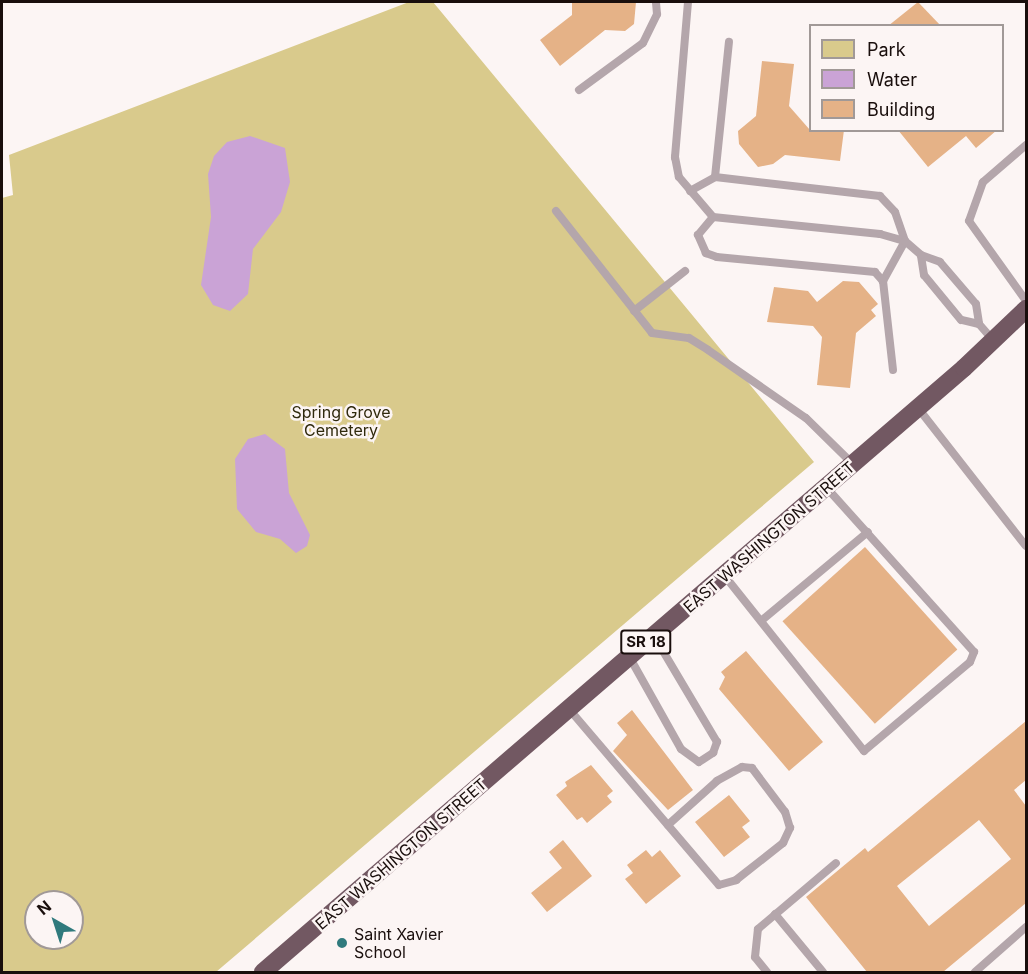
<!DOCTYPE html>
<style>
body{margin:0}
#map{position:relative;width:1028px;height:974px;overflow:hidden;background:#fcf5f4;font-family:Inter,sans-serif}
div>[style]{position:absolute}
.green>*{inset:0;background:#d9ca8c}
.water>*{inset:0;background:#caa3d6}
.building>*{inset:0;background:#e5b287;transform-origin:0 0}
.service>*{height:8px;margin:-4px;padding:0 4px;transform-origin:4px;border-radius:4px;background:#b4a6ab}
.trunk>*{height:18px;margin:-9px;padding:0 9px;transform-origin:9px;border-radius:9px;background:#725862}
.dots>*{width:16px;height:16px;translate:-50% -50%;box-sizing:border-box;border:3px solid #fcf5f4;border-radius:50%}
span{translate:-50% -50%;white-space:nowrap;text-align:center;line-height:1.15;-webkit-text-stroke:5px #fcf5f4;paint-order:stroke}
.shield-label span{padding:2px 4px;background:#fcf5f4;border:2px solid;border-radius:4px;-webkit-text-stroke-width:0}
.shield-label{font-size:15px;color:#190e0c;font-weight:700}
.park-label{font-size:16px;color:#302a0d}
.street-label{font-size:16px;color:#190e0c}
.poi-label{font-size:16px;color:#190e0c}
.left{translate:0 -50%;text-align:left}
.frame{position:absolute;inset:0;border:3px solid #190e0c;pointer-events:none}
.legend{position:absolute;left:809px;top:24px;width:195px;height:108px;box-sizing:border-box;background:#fcf5f4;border:2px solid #a19997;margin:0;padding:8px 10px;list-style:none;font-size:18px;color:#190e0c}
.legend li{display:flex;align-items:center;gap:12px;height:30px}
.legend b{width:30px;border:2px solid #a19997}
.north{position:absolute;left:24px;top:890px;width:60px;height:60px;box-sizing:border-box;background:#fcf5f4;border:2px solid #a19997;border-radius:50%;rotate:321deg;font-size:16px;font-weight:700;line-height:24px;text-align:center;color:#190e0c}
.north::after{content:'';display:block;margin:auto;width:21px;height:27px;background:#307a7d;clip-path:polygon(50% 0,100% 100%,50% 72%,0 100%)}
</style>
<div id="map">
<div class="green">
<i style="clip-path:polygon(evenodd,409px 2px,433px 2px,814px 462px,216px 972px,2px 972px,2px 198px,13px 195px,9px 155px,409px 2px,36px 902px,72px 902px,72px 938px,36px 938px,36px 902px)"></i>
</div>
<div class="water">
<i style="clip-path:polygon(250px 136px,285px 148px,290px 182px,281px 212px,253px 249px,248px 294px,230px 311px,213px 305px,201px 285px,211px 217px,208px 174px,214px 156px,227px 142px)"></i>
<i style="clip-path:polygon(265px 434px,285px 449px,289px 493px,310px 535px,307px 546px,296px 553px,280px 539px,256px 532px,237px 509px,235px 459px,248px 439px)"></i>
</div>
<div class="building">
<i style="clip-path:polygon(572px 2px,636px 2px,634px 24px,625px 31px,605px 30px,560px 66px,540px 40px,572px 15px)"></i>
<i style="clip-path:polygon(918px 2px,941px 26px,888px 26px)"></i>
<i style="clip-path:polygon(762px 61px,794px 64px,789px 106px,810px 130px,844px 130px,840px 161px,785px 155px,773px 164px,758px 167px,739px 144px,738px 131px,756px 116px)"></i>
<i style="clip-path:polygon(898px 130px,997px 130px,976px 148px,966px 136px,928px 167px)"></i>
<i style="clip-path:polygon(843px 281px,859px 282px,878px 304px,871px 310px,876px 316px,856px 333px,850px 388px,817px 385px,822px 337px,813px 326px,767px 322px,774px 287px,808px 291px,817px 302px)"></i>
<i style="left:865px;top:547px;width:138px;height:111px;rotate:48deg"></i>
<i style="clip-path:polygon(746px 651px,823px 742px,789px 771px,719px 689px,725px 677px,721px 672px)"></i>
<i style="clip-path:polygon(632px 710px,693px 790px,668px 810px,613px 751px,627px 735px,617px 723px)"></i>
<i style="clip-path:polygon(evenodd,1026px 721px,1026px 780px,1014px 790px,1026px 806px,1026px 903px,943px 972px,867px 972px,806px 897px,865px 848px,868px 852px,1026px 721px,979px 820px,1011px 859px,929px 926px,897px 886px,979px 820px)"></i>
<i style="clip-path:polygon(591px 765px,613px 791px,607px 796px,612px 802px,587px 823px,582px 817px,577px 820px,556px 795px,567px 786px,565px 782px)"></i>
<i style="clip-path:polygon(729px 795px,750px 821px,742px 827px,750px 837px,724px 857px,695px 822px)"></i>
<i style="clip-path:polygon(563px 840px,592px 876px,547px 912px,531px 893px,562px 868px,549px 852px)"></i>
<i style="clip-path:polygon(646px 850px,652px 857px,660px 850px,681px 876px,646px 904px,625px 879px,633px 873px,627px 865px)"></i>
</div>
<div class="service">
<i style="left:688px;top:2px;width:156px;rotate:94.8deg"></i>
<i style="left:675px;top:157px;width:20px;rotate:79deg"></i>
<i style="left:679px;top:177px;width:52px;rotate:49.6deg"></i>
<i style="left:579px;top:90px;width:79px;rotate:-36.3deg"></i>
<i style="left:643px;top:43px;width:32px;rotate:-64deg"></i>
<i style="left:657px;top:14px;width:12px;rotate:-95deg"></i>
<i style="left:1026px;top:145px;width:57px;rotate:139.3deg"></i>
<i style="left:983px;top:182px;width:41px;rotate:109.7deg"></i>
<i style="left:969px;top:221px;width:98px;rotate:54.5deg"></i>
<i style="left:715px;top:177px;width:136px;rotate:-84.1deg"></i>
<i style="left:690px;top:191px;width:29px;rotate:-29deg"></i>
<i style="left:715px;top:177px;width:166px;rotate:6.6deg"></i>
<i style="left:880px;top:196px;width:22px;rotate:47deg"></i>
<i style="left:895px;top:212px;width:31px;rotate:71deg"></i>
<i style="left:905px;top:241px;width:46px;rotate:118.8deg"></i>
<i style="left:556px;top:211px;width:155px;rotate:51.8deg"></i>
<i style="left:652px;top:333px;width:37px;rotate:8deg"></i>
<i style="left:689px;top:338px;width:22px;rotate:32deg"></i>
<i style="left:708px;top:350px;width:119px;rotate:34.8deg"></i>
<i style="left:806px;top:418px;width:64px;rotate:44.4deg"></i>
<i style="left:634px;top:311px;width:65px;rotate:-38.1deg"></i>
<i style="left:979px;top:324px;width:18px;rotate:-167deg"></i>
<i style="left:961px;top:320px;width:58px;rotate:-129.4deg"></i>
<i style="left:924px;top:275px;width:20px;rotate:-99deg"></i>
<i style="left:921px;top:255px;width:20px;rotate:20deg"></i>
<i style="left:940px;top:262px;width:55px;rotate:49.4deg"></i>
<i style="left:976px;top:304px;width:20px;rotate:81deg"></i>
<i style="left:979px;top:324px;width:21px;rotate:49deg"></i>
<i style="left:893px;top:370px;width:90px;rotate:-96.4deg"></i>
<i style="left:883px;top:281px;width:12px;rotate:-132deg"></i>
<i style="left:875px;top:272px;width:159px;rotate:-174.6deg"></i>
<i style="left:717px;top:257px;width:12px;rotate:-160deg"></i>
<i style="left:706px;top:253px;width:20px;rotate:-114deg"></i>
<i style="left:698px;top:235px;width:23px;rotate:-50deg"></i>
<i style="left:713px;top:217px;width:168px;rotate:5.8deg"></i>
<i style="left:880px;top:234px;width:26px;rotate:16deg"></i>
<i style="left:905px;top:241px;width:21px;rotate:41deg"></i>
<i style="left:918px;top:408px;width:175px;rotate:52deg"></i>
<i style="left:724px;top:575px;width:225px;rotate:51.5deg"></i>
<i style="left:864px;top:751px;width:138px;rotate:-40deg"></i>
<i style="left:970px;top:662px;width:11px;rotate:-68deg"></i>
<i style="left:974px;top:652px;width:222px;rotate:-131.9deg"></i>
<i style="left:761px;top:621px;width:139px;rotate:-39.8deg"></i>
<i style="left:630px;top:658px;width:104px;rotate:60.7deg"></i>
<i style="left:681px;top:749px;width:22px;rotate:36deg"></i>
<i style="left:699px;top:762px;width:17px;rotate:-33deg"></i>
<i style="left:713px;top:753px;width:12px;rotate:-70deg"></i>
<i style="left:717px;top:742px;width:123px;rotate:-120.7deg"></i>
<i style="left:569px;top:709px;width:231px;rotate:49.6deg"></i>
<i style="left:719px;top:885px;width:18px;rotate:-16deg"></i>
<i style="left:736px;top:880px;width:60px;rotate:-38.2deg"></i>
<i style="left:783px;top:843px;width:17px;rotate:-65deg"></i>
<i style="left:790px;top:828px;width:17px;rotate:-107deg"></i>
<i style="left:785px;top:812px;width:55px;rotate:-126.9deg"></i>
<i style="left:752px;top:768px;width:10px;rotate:-174deg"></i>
<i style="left:742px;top:767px;width:29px;rotate:151deg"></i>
<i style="left:717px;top:781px;width:66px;rotate:138.1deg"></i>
<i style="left:775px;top:914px;width:75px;rotate:50.4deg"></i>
<i style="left:767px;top:972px;width:19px;rotate:-129deg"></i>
<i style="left:755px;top:957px;width:28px;rotate:-84deg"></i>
<i style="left:758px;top:929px;width:102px;rotate:-40.2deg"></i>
<i style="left:975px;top:972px;width:68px;rotate:-41.4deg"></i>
</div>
<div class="trunk">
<i style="left:263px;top:972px;width:925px;rotate:-40.75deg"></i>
<i style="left:964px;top:368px;width:86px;rotate:-43.6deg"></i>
</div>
<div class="dots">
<i style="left:342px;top:943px;background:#307a7d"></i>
</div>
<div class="shield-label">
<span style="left:646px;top:642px">SR 18</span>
</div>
<div class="park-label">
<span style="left:341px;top:421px">Spring Grove<br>Cemetery</span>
</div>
<div class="street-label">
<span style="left:769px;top:537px;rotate:-41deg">EAST WASHINGTON STREET</span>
<span style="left:401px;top:854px;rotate:-41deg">EAST WASHINGTON STREET</span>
</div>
<div class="poi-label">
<span class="left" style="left:354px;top:943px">Saint Xavier<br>School</span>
</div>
<div class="frame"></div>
<ul class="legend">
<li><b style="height:16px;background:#d9ca8c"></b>Park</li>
<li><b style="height:16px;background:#caa3d6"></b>Water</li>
<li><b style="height:16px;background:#e5b287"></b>Building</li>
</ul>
<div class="north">N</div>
</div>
